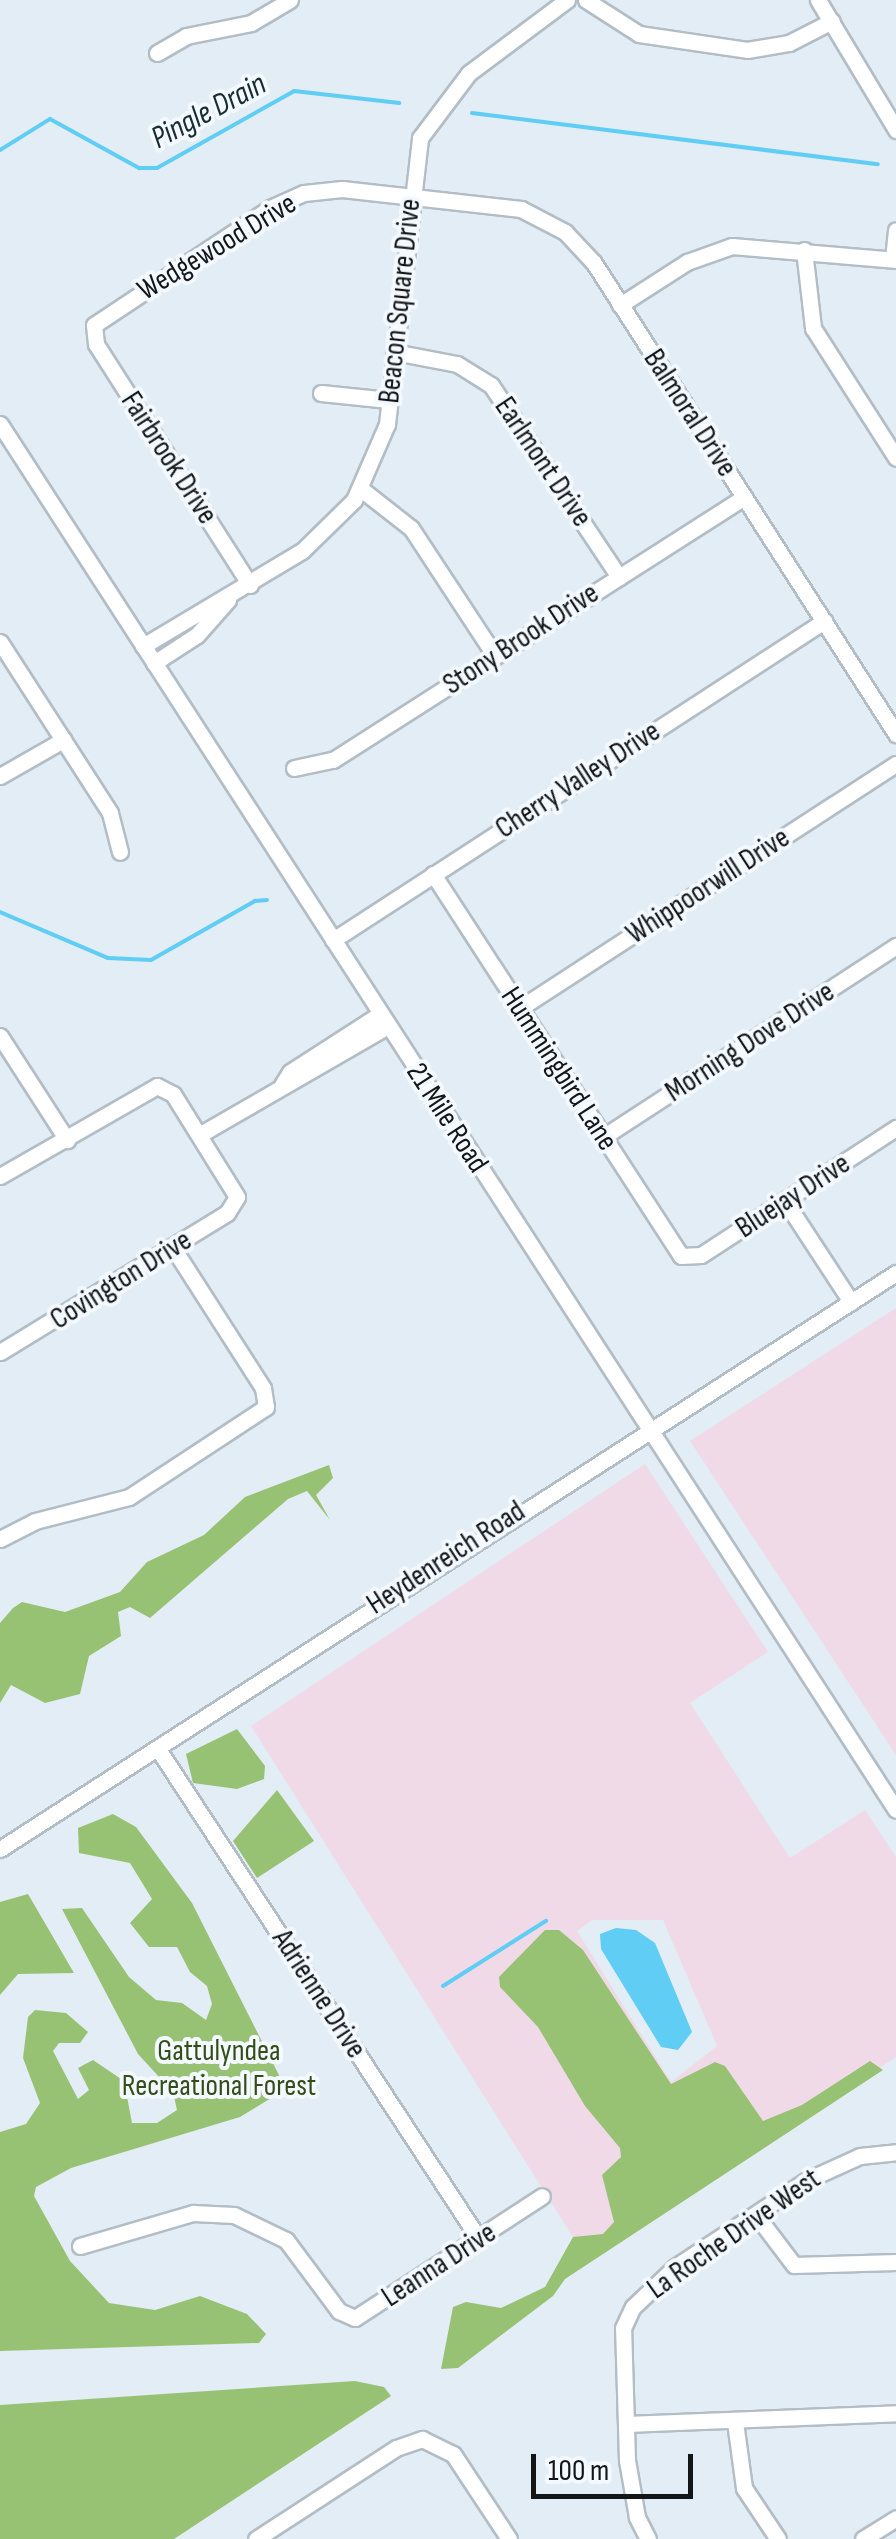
<!DOCTYPE html>
<style>
body{margin:0}
#map{position:relative;width:896px;height:2539px;overflow:hidden;background:#e2edf5;font-family:"Sofia Sans Condensed",sans-serif}
div>[style]{position:absolute}
.education>*{inset:0;background:#f0dae8}
.forest>*{inset:0;background:#97c274}
.water>*{inset:0;background:#60cdf4}
.stream>*{height:4px;margin:-2px;padding:0 2px;transform-origin:2px;border-radius:2px;background:#60cdf4}
.roads{filter:drop-shadow(2px 0 #b3bdc5) drop-shadow(-2px 0 #b3bdc5) drop-shadow(0 2px #b3bdc5) drop-shadow(0 -2px #b3bdc5)}
.minor>*{height:15px;margin:-7.5px;padding:0 7.5px;transform-origin:7.5px;border-radius:7.5px;background:#fff}
span{translate:-50% -50%;white-space:nowrap;text-align:center;line-height:1.15;-webkit-text-stroke:8px #f3f9fe;paint-order:stroke}
.street-label{font-size:30px;color:#121618}
.park-label{font-size:30px;color:#324d17}
.water-label{font-size:32px;color:#192c34;font-style:italic}
.scale{position:absolute;left:531px;top:2454px;width:162px;height:45px;box-sizing:border-box;border:5px solid #121618;border-top:0;padding-left:12px;font-size:30px;line-height:35px;white-space:nowrap;color:#121618;-webkit-text-stroke:8px #f3f9fe;paint-order:stroke}
</style>
<div id="map">
<div class="education">
<i style="clip-path:polygon(896px 1308px,896px 1755px,690px 1441px)"></i>
<i style="clip-path:polygon(evenodd,645px 1464px,768px 1652px,690px 1703px,790px 1858px,865px 1810px,896px 1857px,896px 2057px,586px 2258px,251px 1726px,645px 1464px,592px 1920px,663px 1920px,717px 2046px,671px 2082px,577px 1931px,592px 1920px)"></i>
</div>
<div class="forest">
<i style="clip-path:polygon(329px 1465px,333px 1478px,316px 1495px,330px 1520px,307px 1491px,288px 1499px,150px 1618px,130px 1607px,118px 1612px,121px 1636px,89px 1656px,80px 1694px,45px 1703px,11px 1685px,0 1703px,0 1623px,13px 1608px,22px 1602px,65px 1612px,120px 1592px,147px 1562px,204px 1535px,245px 1497px)"></i>
<i style="clip-path:polygon(237px 1729px,265px 1766px,264px 1779px,237px 1789px,193px 1783px,186px 1754px)"></i>
<i style="clip-path:polygon(277px 1790px,314px 1841px,257px 1878px,233px 1841px)"></i>
<i style="clip-path:polygon(113px 1814px,136px 1827px,192px 1903px,286px 2089px,240px 2117px,71px 2168px,36px 2187px,34px 2196px,70px 2261px,109px 2303px,155px 2310px,200px 2296px,247px 2314px,266px 2334px,259px 2343px,0 2351px,0 2132px,26px 2124px,40px 2103px,23px 2058px,28px 2017px,35px 2010px,66px 2013px,88px 2032px,80px 2043px,59px 2043px,53px 2051px,78px 2099px,89px 2090px,78px 2068px,93px 2060px,124px 2081px,132px 2123px,157px 2123px,177px 2110px,173px 2092px,138px 2054px,62px 1909px,82px 1908px,129px 1977px,156px 2000px,182px 2003px,206px 2020px,212px 2004px,207px 1986px,190px 1972px,177px 1947px,149px 1947px,130px 1923px,152px 1899px,130px 1863px,79px 1853px,78px 1828px)"></i>
<i style="clip-path:polygon(28px 1894px,74px 1973px,18px 1974px,0 1995px,0 1902px)"></i>
<i style="clip-path:polygon(545px 1930px,559px 1930px,583px 1950px,671px 2084px,715px 2062px,725px 2066px,763px 2121px,802px 2105px,870px 2061px,883px 2070px,565px 2279px,553px 2296px,458px 2368px,441px 2369px,453px 2307px,466px 2302px,501px 2308px,545px 2287px,573px 2237px,603px 2234px,614px 2222px,602px 2175px,621px 2157px,620px 2148px,585px 2106px,538px 2027px,500px 1987px,499px 1977px)"></i>
<i style="clip-path:polygon(355px 2381px,384px 2387px,391px 2396px,174px 2539px,0 2539px,0 2405px)"></i>
</div>
<div class="water">
<i style="clip-path:polygon(616px 1928px,636px 1930px,655px 1943px,692px 2032px,678px 2050px,661px 2047px,601px 1949px,600px 1934px)"></i>
</div>
<div class="stream">
<i style="left:472px;top:113px;width:409px;rotate:7.2deg"></i>
<i style="left:0;top:150px;width:59px;rotate:-31.8deg"></i>
<i style="left:50px;top:119px;width:102px;rotate:28.8deg"></i>
<i style="left:139px;top:168px;width:18px"></i>
<i style="left:157px;top:168px;width:157px;rotate:-29.3deg"></i>
<i style="left:294px;top:91px;width:106px;rotate:6.5deg"></i>
<i style="left:0;top:912px;width:117px;rotate:23.1deg"></i>
<i style="left:108px;top:958px;width:43px;rotate:2.7deg"></i>
<i style="left:151px;top:960px;width:120px;rotate:-29.6deg"></i>
<i style="left:255px;top:901px;width:12px;rotate:-5deg"></i>
<i style="left:443px;top:1986px;width:122px;rotate:-32.3deg"></i>
</div>
<div class="roads">
<div class="minor">
<i style="left:586px;top:0;width:63px;rotate:32.7deg"></i>
<i style="left:639px;top:34px;width:109px;rotate:8.4deg"></i>
<i style="left:747px;top:50px;width:43px;rotate:-9.5deg"></i>
<i style="left:789px;top:43px;width:48px;rotate:-27.1deg"></i>
<i style="left:818px;top:0;width:152px;rotate:59deg"></i>
<i style="left:157px;top:53px;width:34px;rotate:-30deg"></i>
<i style="left:186px;top:36px;width:66px;rotate:-11.3deg"></i>
<i style="left:251px;top:23px;width:45px;rotate:-30.5deg"></i>
<i style="left:804px;top:250px;width:79px;rotate:83.4deg"></i>
<i style="left:813px;top:328px;width:154px;rotate:57.4deg"></i>
<i style="left:893px;top:259px;width:29px;rotate:-84deg"></i>
<i style="left:620px;top:305px;width:80px;rotate:-32.7deg"></i>
<i style="left:687px;top:262px;width:48px;rotate:-19.6deg"></i>
<i style="left:732px;top:246px;width:165px;rotate:4.9deg"></i>
<i style="left:394px;top:352px;width:64px;rotate:10.8deg"></i>
<i style="left:457px;top:364px;width:40px;rotate:32deg"></i>
<i style="left:491px;top:385px;width:231px;rotate:56.3deg"></i>
<i style="left:321px;top:393px;width:68px;rotate:5.9deg"></i>
<i style="left:0;top:424px;width:1650px;rotate:57.12deg"></i>
<i style="left:361px;top:489px;width:63px;rotate:38deg"></i>
<i style="left:411px;top:528px;width:153px;rotate:56.7deg"></i>
<i style="left:250px;top:585px;width:286px;rotate:-122.6deg"></i>
<i style="left:96px;top:344px;width:19px;rotate:-96deg"></i>
<i style="left:94px;top:325px;width:211px;rotate:-33.6deg"></i>
<i style="left:270px;top:208px;width:37px;rotate:-24deg"></i>
<i style="left:304px;top:193px;width:38px;rotate:-6deg"></i>
<i style="left:342px;top:189px;width:180px;rotate:6.4deg"></i>
<i style="left:521px;top:209px;width:50px;rotate:27.6deg"></i>
<i style="left:565px;top:232px;width:42px;rotate:46.9deg"></i>
<i style="left:594px;top:263px;width:560px;rotate:57.33deg"></i>
<i style="left:0;top:642px;width:203px;rotate:57.2deg"></i>
<i style="left:110px;top:813px;width:40px;rotate:75.6deg"></i>
<i style="left:143px;top:646px;width:185px;rotate:-30.9deg"></i>
<i style="left:302px;top:551px;width:73px;rotate:-44.4deg"></i>
<i style="left:354px;top:500px;width:83px;rotate:-66.5deg"></i>
<i style="left:387px;top:424px;width:288px;rotate:-83.4deg"></i>
<i style="left:420px;top:138px;width:81px;rotate:-53deg"></i>
<i style="left:469px;top:73px;width:122px;rotate:-36.7deg"></i>
<i style="left:154px;top:663px;width:51px;rotate:-33.1deg"></i>
<i style="left:197px;top:635px;width:47px;rotate:-48.5deg"></i>
<i style="left:294px;top:768px;width:40px;rotate:-12deg"></i>
<i style="left:333px;top:760px;width:488px;rotate:-32.6deg"></i>
<i style="left:0;top:776px;width:73px;rotate:-29.7deg"></i>
<i style="left:433px;top:874px;width:455px;rotate:57deg"></i>
<i style="left:681px;top:1256px;width:20px;rotate:-3deg"></i>
<i style="left:701px;top:1255px;width:233px;rotate:-33.1deg"></i>
<i style="left:333px;top:940px;width:586px;rotate:-33.01deg"></i>
<i style="left:520px;top:1008px;width:448px;rotate:-33deg"></i>
<i style="left:0;top:1036px;width:124px;rotate:57.2deg"></i>
<i style="left:282px;top:1085px;width:15px;rotate:-58deg"></i>
<i style="left:290px;top:1072px;width:107px;rotate:-32.8deg"></i>
<i style="left:199px;top:1135px;width:218px;rotate:-30deg"></i>
<i style="left:603px;top:1137px;width:350px;rotate:-33.1deg"></i>
<i style="left:0;top:1176px;width:181px;rotate:-29.8deg"></i>
<i style="left:157px;top:1086px;width:18px;rotate:27deg"></i>
<i style="left:173px;top:1094px;width:121px;rotate:58.1deg"></i>
<i style="left:237px;top:1197px;width:19px;rotate:122deg"></i>
<i style="left:227px;top:1213px;width:266px;rotate:148.5deg"></i>
<i style="left:785px;top:1201px;width:121px;rotate:56.8deg"></i>
<i style="left:0;top:1539px;width:39px;rotate:-27deg"></i>
<i style="left:35px;top:1521px;width:97px;rotate:-14.3deg"></i>
<i style="left:129px;top:1497px;width:164px;rotate:-33.3deg"></i>
<i style="left:266px;top:1407px;width:19px;rotate:-99deg"></i>
<i style="left:263px;top:1388px;width:166px;rotate:-122.7deg"></i>
<i style="left:158px;top:1749px;width:586px;rotate:56.77deg"></i>
<i style="left:0;top:1849px;width:1065px;rotate:-32.74deg"></i>
<i style="left:756px;top:2215px;width:63px;rotate:52.8deg"></i>
<i style="left:794px;top:2265px;width:102px;rotate:-1.7deg"></i>
<i style="left:80px;top:2246px;width:118px;rotate:-16.3deg"></i>
<i style="left:193px;top:2213px;width:41px;rotate:2.8deg"></i>
<i style="left:234px;top:2215px;width:58px;rotate:25.7deg"></i>
<i style="left:286px;top:2240px;width:89px;rotate:53.3deg"></i>
<i style="left:339px;top:2311px;width:17px;rotate:24deg"></i>
<i style="left:355px;top:2318px;width:223px;rotate:-33.1deg"></i>
<i style="left:735px;top:2422px;width:67px;rotate:82.2deg"></i>
<i style="left:744px;top:2488px;width:61px;rotate:56.3deg"></i>
<i style="left:627px;top:2424px;width:269px;rotate:-2.3deg"></i>
<i style="left:256px;top:2539px;width:167px;rotate:-33deg"></i>
<i style="left:396px;top:2448px;width:28px;rotate:-19deg"></i>
<i style="left:422px;top:2439px;width:34px;rotate:26deg"></i>
<i style="left:453px;top:2454px;width:102px;rotate:56.6deg"></i>
<i style="left:648px;top:2539px;width:25px;rotate:-117deg"></i>
<i style="left:637px;top:2517px;width:58px;rotate:-100deg"></i>
<i style="left:627px;top:2460px;width:132px;rotate:-91.7deg"></i>
<i style="left:623px;top:2328px;width:23px;rotate:-65deg"></i>
<i style="left:633px;top:2307px;width:58px;rotate:-43.6deg"></i>
<i style="left:675px;top:2267px;width:158px;rotate:-33.4deg"></i>
<i style="left:807px;top:2180px;width:58px;rotate:-24.4deg"></i>
<i style="left:860px;top:2156px;width:36px;rotate:-6deg"></i>
<i style="left:863px;top:2539px;width:39px;rotate:-32deg"></i>
</div>
</div>
<div class="street-label">
<span style="left:217px;top:247px;rotate:-31deg">Wedgewood Drive</span>
<span style="left:400px;top:301px;rotate:-84deg">Beacon Square Drive</span>
<span style="left:690px;top:413px;rotate:57deg">Balmoral Drive</span>
<span style="left:169px;top:458px;rotate:57deg">Fairbrook Drive</span>
<span style="left:543px;top:462px;rotate:56deg">Earlmont Drive</span>
<span style="left:521px;top:639px;rotate:-33deg">Stony Brook Drive</span>
<span style="left:578px;top:780px;rotate:-33deg">Cherry Valley Drive</span>
<span style="left:708px;top:886px;rotate:-33deg">Whippoorwill Drive</span>
<span style="left:750px;top:1042px;rotate:-33deg">Morning Dove Drive</span>
<span style="left:559px;top:1069px;rotate:57deg">Hummingbird Lane</span>
<span style="left:447px;top:1118px;rotate:57deg">21 Mile Road</span>
<span style="left:793px;top:1196px;rotate:-33deg">Bluejay Drive</span>
<span style="left:121px;top:1280px;rotate:-32deg">Covington Drive</span>
<span style="left:446px;top:1558px;rotate:-33deg">Heydenreich Road</span>
<span style="left:319px;top:1994px;rotate:57deg">Adrienne Drive</span>
<span style="left:734px;top:2234px;rotate:-35deg">La Roche Drive West</span>
<span style="left:439px;top:2265px;rotate:-33deg">Leanna Drive</span>
</div>
<div class="park-label">
<span style="left:219px;top:2068px">Gattulyndea<br>Recreational Forest</span>
</div>
<div class="water-label">
<span style="left:209px;top:112px;rotate:-28deg">Pingle Drain</span>
</div>
<div class="scale">100 m</div>
</div>
